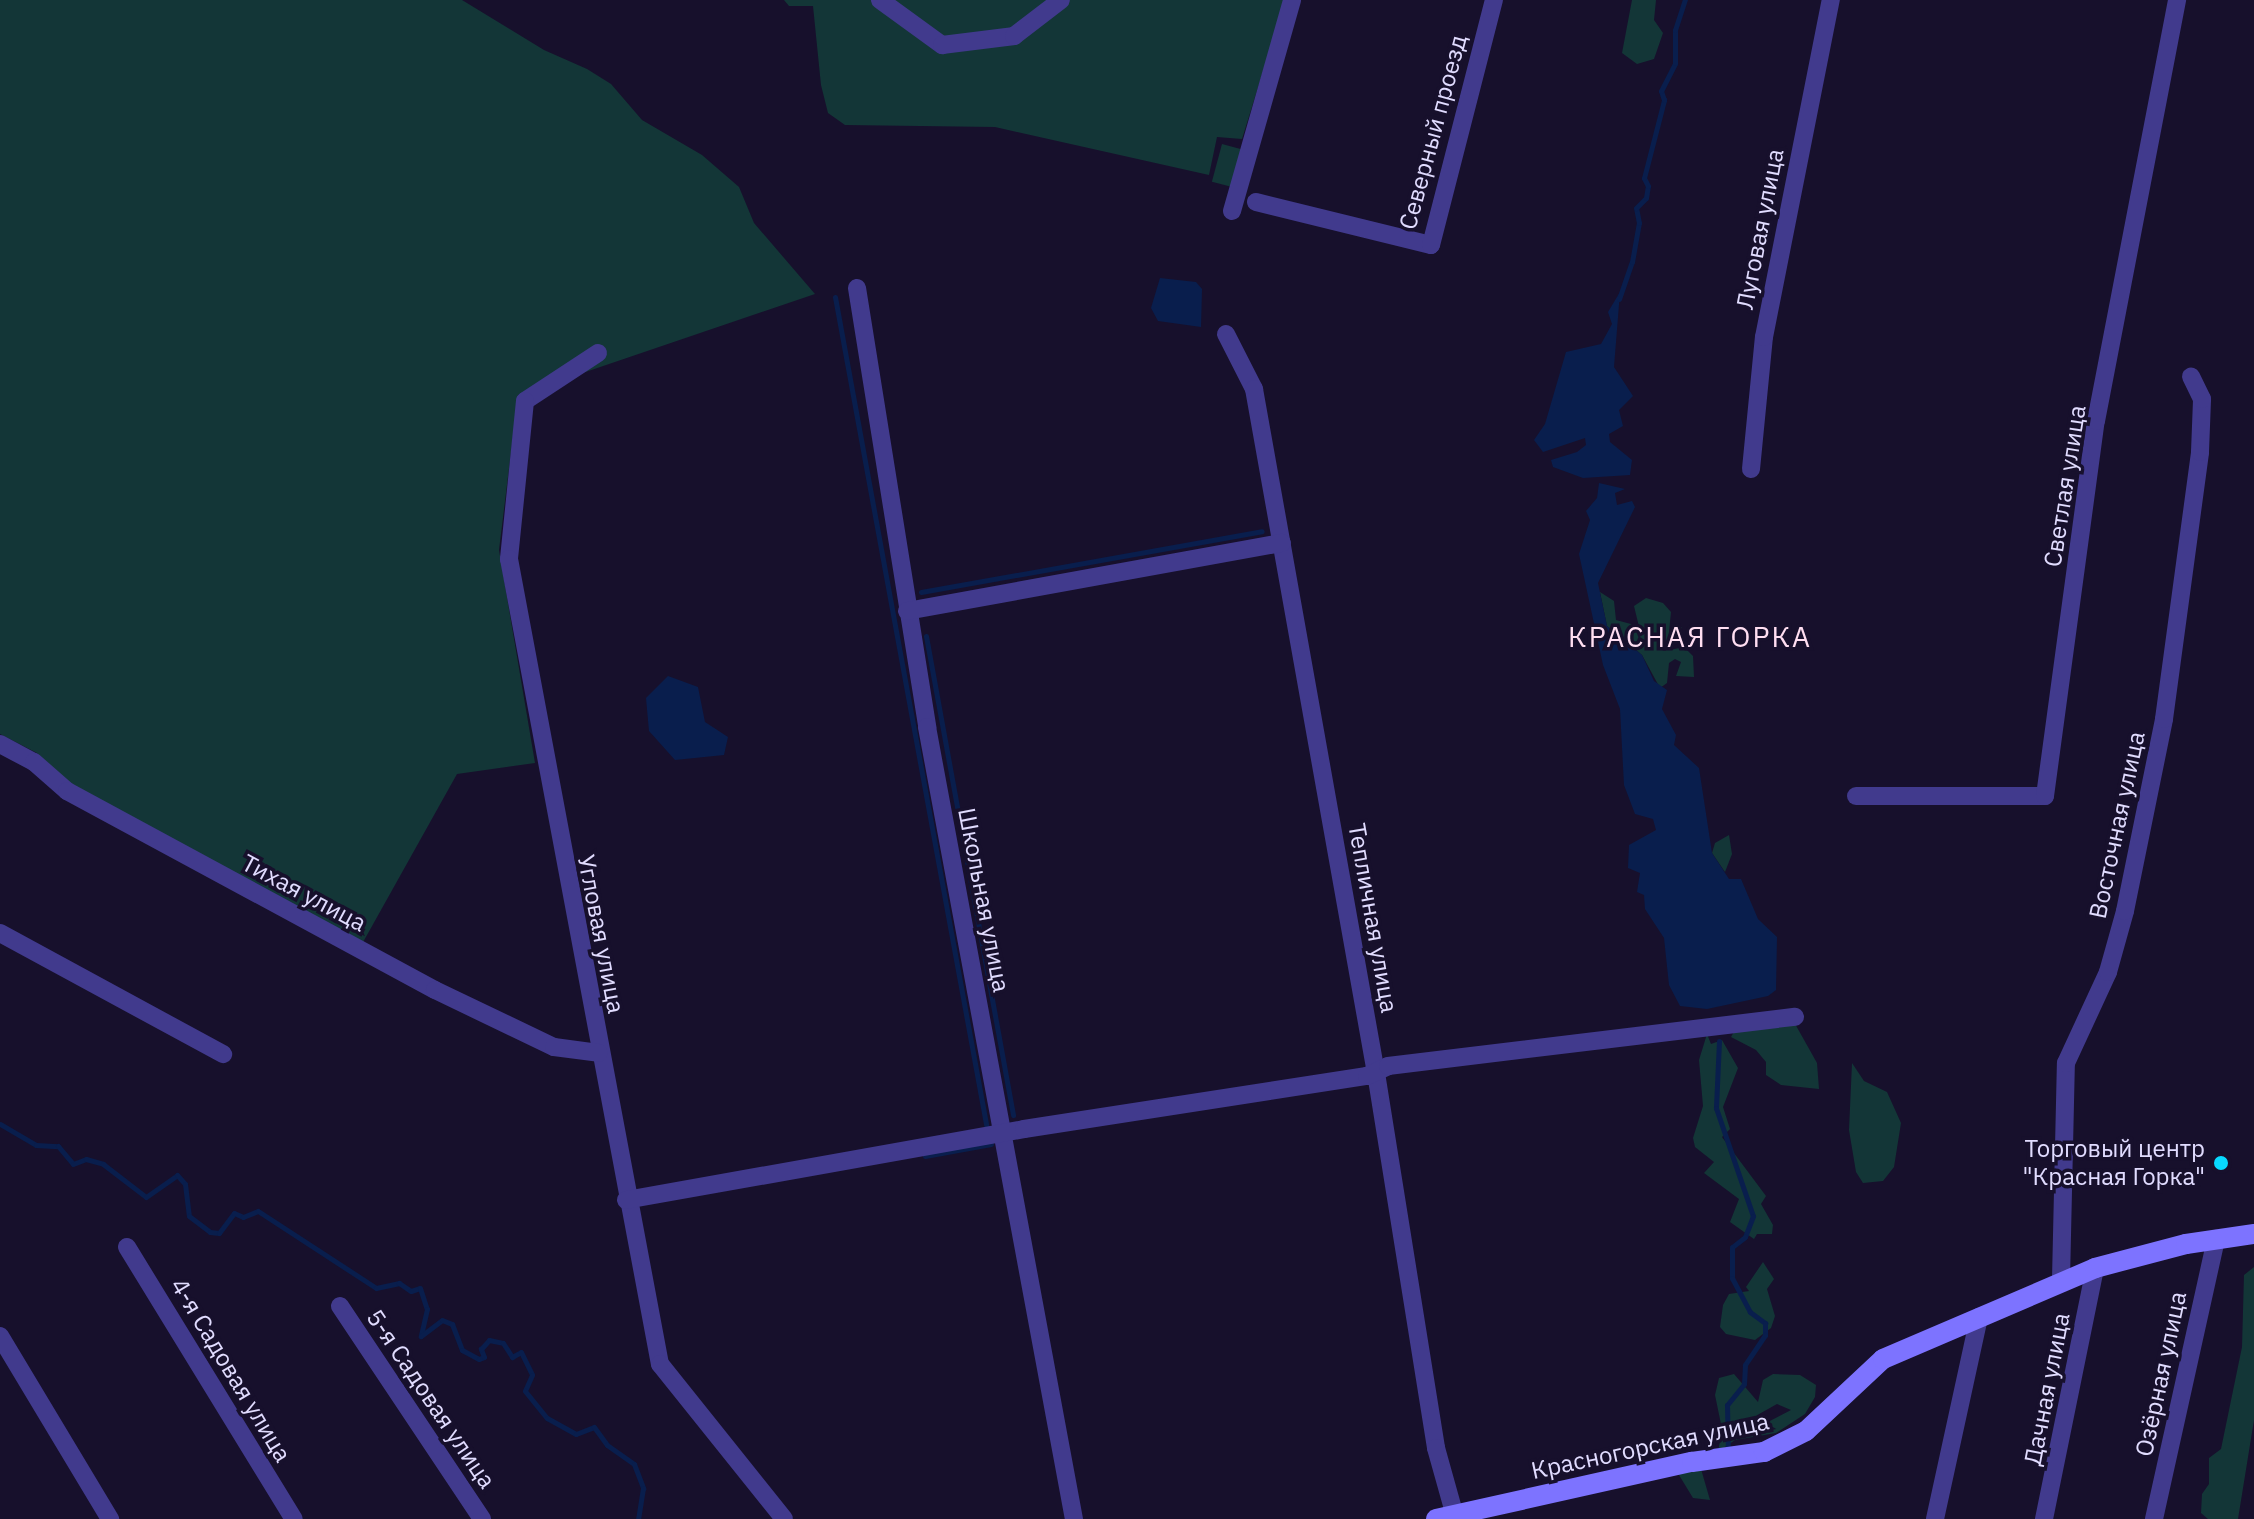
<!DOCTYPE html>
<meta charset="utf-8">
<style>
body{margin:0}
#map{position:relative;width:2254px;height:1519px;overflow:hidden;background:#17102c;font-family:"IBM Plex Sans",sans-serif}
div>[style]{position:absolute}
.green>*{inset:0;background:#133637;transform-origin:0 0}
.water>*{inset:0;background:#091e4d}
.stream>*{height:5px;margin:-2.5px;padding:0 2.5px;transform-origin:2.5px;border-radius:2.5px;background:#091e4d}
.street>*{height:18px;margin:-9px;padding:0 9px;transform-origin:9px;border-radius:9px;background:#413a8d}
.secondary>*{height:20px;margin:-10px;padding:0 10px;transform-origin:10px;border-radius:10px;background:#7d73ff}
.dots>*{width:22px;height:22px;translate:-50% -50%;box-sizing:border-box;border:4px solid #17102c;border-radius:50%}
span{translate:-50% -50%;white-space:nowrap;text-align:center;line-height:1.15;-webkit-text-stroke:7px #17102c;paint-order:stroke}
.street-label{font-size:24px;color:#e1dcff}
.poi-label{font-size:24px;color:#e1dcff}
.right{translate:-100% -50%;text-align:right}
.quarter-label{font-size:28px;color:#ffdef1;letter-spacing:2px}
</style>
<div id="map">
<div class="green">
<i style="clip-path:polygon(0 0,462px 0,544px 50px,587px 69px,611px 84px,642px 120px,702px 155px,739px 187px,754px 223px,815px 294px,518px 395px,499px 550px,535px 763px,457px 774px,362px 944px,72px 785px,37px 753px,0 734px)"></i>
<i style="clip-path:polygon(784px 0,1285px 0,1242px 139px,1217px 137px,1209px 175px,995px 127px,845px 125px,828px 113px,821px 85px,813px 6px,789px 6px)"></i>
<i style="clip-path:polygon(1632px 0,1656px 0,1654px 20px,1663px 33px,1654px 59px,1637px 64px,1622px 53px)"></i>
<i style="left:1222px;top:144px;width:23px;height:39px;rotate:15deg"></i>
<i style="clip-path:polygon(1600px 592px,1614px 601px,1616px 620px,1631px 624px,1641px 635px,1634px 606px,1646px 598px,1663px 603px,1671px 612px,1669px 632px,1682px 627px,1670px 650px,1684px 647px,1693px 656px,1694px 677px,1676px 676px,1681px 662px,1675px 659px,1669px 663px,1667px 683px,1660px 688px,1642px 655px,1607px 626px)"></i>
<i style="clip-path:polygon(1729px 835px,1732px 854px,1725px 872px,1712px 853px,1715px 843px)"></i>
<i style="clip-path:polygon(1794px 1022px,1817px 1063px,1819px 1089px,1781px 1085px,1766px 1075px,1766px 1062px,1756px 1050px,1731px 1037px,1736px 1028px)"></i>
<i style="clip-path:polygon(1707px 1034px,1711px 1044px,1722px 1040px,1738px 1068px,1723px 1107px,1730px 1129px,1722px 1137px,1766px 1196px,1761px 1204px,1773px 1225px,1772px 1234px,1757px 1234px,1754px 1239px,1730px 1222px,1739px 1199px,1704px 1173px,1714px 1162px,1695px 1147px,1693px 1138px,1703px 1106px,1699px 1060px)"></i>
<i style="clip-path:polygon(1852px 1063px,1864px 1081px,1887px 1092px,1901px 1123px,1894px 1167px,1883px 1181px,1863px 1183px,1856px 1172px,1849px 1130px)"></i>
<i style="clip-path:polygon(1763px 1262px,1774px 1279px,1767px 1289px,1775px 1316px,1771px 1328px,1755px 1340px,1726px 1334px,1720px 1327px,1723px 1305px,1729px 1294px,1749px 1291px,1746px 1287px)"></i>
<i style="clip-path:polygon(2254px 1267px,2254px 1420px,2238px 1519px,2208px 1519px,2201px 1513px,2202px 1494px,2209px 1484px,2209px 1458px,2221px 1449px,2242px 1347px,2244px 1275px)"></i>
<i style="clip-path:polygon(evenodd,1734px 1374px,1758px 1402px,1763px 1380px,1773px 1374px,1800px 1375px,1816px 1385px,1815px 1397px,1805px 1414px,1776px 1433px,1735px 1440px,1718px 1452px,1722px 1429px,1715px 1395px,1719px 1378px,1734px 1374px,1777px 1404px,1791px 1410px,1735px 1439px,1736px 1427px,1777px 1404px)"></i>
<i style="clip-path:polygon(1701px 1469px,1710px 1500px,1693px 1498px,1679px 1475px,1666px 1475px)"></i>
</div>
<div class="water">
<i style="clip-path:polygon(1160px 278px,1196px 282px,1202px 289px,1201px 327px,1158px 321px,1151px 308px)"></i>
<i style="clip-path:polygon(1620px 292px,1614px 367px,1633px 396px,1619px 410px,1623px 426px,1609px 434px,1610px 442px,1632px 460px,1630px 475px,1583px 478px,1553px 467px,1551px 460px,1577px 452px,1586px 445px,1585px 438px,1543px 452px,1534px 440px,1545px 424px,1566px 352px,1601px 344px,1612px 324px,1608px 312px)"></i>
<i style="clip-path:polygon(1599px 483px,1625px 489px,1615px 493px,1617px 505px,1632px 501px,1635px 507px,1598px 583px,1607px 626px,1642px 655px,1654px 681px,1667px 690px,1662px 709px,1676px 735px,1674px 745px,1699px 768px,1712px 853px,1729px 879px,1741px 879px,1758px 919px,1777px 937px,1776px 990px,1768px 996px,1707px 1009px,1680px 1006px,1669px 985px,1664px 938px,1645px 909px,1644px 895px,1637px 892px,1640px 873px,1628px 868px,1629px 845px,1656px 830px,1653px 819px,1635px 814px,1624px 785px,1620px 709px,1603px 665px,1579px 554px,1590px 520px,1586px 511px,1597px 498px)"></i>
<i style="clip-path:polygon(668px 676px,698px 687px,705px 722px,728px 737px,724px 755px,675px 760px,649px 731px,646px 698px)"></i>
</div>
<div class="stream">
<i style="left:835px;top:297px;width:846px;rotate:79.65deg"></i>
<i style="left:1619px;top:299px;width:39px;rotate:-71deg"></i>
<i style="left:1632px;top:262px;width:40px;rotate:-80deg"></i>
<i style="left:1639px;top:223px;width:15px;rotate:-101deg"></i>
<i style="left:1636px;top:208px;width:14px;rotate:-45deg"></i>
<i style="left:1646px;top:198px;width:12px;rotate:-81deg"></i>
<i style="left:1648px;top:186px;width:9px;rotate:-117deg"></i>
<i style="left:1644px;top:178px;width:81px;rotate:-75.6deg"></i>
<i style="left:1664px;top:100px;width:9px;rotate:-108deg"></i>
<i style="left:1661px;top:91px;width:31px;rotate:-63deg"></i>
<i style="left:1675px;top:63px;width:33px;rotate:-90deg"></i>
<i style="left:1675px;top:30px;width:32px;rotate:-72deg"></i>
<i style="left:921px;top:592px;width:346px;rotate:-10.1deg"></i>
<i style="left:926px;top:636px;width:487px;rotate:79.7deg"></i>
<i style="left:1719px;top:1041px;width:67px;rotate:92.6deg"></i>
<i style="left:1716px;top:1108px;width:114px;rotate:71.1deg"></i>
<i style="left:1753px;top:1216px;width:22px;rotate:111deg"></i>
<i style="left:1745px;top:1237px;width:16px;rotate:142deg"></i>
<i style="left:1732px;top:1247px;width:31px;rotate:90deg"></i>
<i style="left:1732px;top:1278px;width:38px;rotate:62deg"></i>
<i style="left:1750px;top:1312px;width:19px;rotate:36deg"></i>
<i style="left:1765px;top:1323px;width:12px;rotate:90deg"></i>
<i style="left:1765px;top:1335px;width:36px;rotate:124deg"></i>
<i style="left:1745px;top:1365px;width:19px;rotate:93deg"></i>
<i style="left:1744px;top:1384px;width:27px;rotate:129deg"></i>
<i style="left:1727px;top:1405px;width:47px;rotate:88.8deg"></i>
<i style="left:0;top:1124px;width:42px;rotate:30.3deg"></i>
<i style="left:36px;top:1145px;width:22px;rotate:3deg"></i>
<i style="left:58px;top:1146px;width:23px;rotate:50deg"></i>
<i style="left:73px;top:1164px;width:14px;rotate:-21deg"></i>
<i style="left:86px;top:1159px;width:18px;rotate:16deg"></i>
<i style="left:103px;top:1164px;width:54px;rotate:37.5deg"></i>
<i style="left:146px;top:1197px;width:38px;rotate:-35deg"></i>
<i style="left:177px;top:1175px;width:12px;rotate:48deg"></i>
<i style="left:185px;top:1184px;width:32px;rotate:83deg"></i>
<i style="left:189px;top:1216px;width:26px;rotate:37deg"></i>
<i style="left:210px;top:1232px;width:9px;rotate:6deg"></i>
<i style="left:219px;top:1233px;width:25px;rotate:-53deg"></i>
<i style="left:234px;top:1213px;width:10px;rotate:24deg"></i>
<i style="left:243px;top:1217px;width:16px;rotate:-22deg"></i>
<i style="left:258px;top:1211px;width:141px;rotate:33.1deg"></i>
<i style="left:376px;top:1288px;width:24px;rotate:-12deg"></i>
<i style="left:399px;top:1283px;width:14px;rotate:34deg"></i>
<i style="left:411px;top:1291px;width:9px;rotate:-18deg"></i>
<i style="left:420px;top:1288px;width:22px;rotate:72deg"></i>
<i style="left:427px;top:1309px;width:28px;rotate:103deg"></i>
<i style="left:421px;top:1336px;width:26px;rotate:-37deg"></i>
<i style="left:442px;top:1320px;width:11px;rotate:22deg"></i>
<i style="left:452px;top:1324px;width:28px;rotate:69deg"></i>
<i style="left:462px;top:1350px;width:19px;rotate:28deg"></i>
<i style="left:479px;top:1359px;width:5px;rotate:-22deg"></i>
<i style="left:484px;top:1357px;width:9px;rotate:-111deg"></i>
<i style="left:481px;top:1349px;width:12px;rotate:-48deg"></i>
<i style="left:489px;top:1340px;width:14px;rotate:12deg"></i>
<i style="left:503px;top:1343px;width:17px;rotate:57deg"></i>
<i style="left:512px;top:1357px;width:10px;rotate:-29deg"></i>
<i style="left:521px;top:1352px;width:25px;rotate:64deg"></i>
<i style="left:532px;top:1375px;width:17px;rotate:114deg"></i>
<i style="left:525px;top:1391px;width:35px;rotate:51deg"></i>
<i style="left:547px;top:1418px;width:33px;rotate:29deg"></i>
<i style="left:576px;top:1434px;width:19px;rotate:-21deg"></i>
<i style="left:594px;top:1427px;width:22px;rotate:54deg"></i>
<i style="left:607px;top:1445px;width:33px;rotate:35deg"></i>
<i style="left:634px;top:1464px;width:26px;rotate:69deg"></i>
<i style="left:643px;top:1488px;width:31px;rotate:99deg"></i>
<i style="left:925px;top:1156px;width:67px;rotate:-10.3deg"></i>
</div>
<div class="street">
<i style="left:880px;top:0;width:77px;rotate:36deg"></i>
<i style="left:942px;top:45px;width:73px;rotate:-7.1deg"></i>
<i style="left:1014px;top:36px;width:59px;rotate:-37.5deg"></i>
<i style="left:1256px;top:202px;width:180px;rotate:13.8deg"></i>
<i style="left:1431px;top:245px;width:253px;rotate:-75.6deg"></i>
<i style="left:1232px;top:211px;width:219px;rotate:-74.1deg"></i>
<i style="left:857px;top:288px;width:445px;rotate:80.9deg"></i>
<i style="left:927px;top:727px;width:806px;rotate:79.49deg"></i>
<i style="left:1226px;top:334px;width:62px;rotate:63deg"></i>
<i style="left:1254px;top:389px;width:695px;rotate:79.89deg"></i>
<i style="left:1376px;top:1073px;width:380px;rotate:80.9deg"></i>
<i style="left:1436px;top:1448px;width:71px;rotate:74.4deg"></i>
<i style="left:598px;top:353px;width:87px;rotate:146.7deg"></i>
<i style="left:525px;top:401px;width:159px;rotate:95.8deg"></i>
<i style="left:509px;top:559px;width:819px;rotate:79.38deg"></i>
<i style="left:660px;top:1364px;width:198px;rotate:51.3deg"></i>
<i style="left:1751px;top:469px;width:133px;rotate:-84.4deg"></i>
<i style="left:1764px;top:337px;width:344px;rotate:-78.8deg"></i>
<i style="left:907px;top:611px;width:381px;rotate:-10.3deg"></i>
<i style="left:0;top:744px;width:38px;rotate:28deg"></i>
<i style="left:34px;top:762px;width:44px;rotate:41.3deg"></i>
<i style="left:67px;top:791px;width:418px;rotate:28.4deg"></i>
<i style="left:435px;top:990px;width:132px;rotate:25.6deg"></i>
<i style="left:554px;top:1047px;width:45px;rotate:7.6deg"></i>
<i style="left:1856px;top:796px;width:189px"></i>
<i style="left:2045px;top:796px;width:378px;rotate:-82.3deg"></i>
<i style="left:2096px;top:421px;width:429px;rotate:-79.1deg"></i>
<i style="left:0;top:933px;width:254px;rotate:28.5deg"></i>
<i style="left:626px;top:1200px;width:404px;rotate:-10.1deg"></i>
<i style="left:1024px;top:1129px;width:347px;rotate:-8.8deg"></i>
<i style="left:1367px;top:1076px;width:23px;rotate:-25deg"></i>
<i style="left:1388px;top:1066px;width:410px;rotate:-6.9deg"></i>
<i style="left:127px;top:1247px;width:319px;rotate:58.5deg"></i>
<i style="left:2061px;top:1279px;width:216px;rotate:-88.7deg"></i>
<i style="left:2066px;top:1063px;width:100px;rotate:-65.2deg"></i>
<i style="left:2108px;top:972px;width:63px;rotate:-74.4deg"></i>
<i style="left:2125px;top:911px;width:196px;rotate:-78.5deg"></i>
<i style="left:2164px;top:719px;width:269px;rotate:-82.3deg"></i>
<i style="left:2200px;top:452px;width:53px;rotate:-87.8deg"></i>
<i style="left:2202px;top:399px;width:25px;rotate:-116deg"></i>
<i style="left:340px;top:1306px;width:256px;rotate:56.3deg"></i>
<i style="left:0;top:1336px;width:214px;rotate:59deg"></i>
<i style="left:1935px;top:1519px;width:207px;rotate:-77.7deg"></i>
<i style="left:2044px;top:1519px;width:256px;rotate:-78.5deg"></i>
<i style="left:2154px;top:1519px;width:287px;rotate:-77.5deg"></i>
</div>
<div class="secondary">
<i style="left:1436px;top:1519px;width:262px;rotate:-12.6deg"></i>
<i style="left:1692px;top:1462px;width:73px;rotate:-7.9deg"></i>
<i style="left:1764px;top:1452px;width:47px;rotate:-26.6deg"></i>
<i style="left:1806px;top:1431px;width:105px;rotate:-43.1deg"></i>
<i style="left:1883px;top:1359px;width:231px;rotate:-23.2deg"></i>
<i style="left:2095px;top:1268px;width:94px;rotate:-14.8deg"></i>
<i style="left:2186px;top:1244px;width:69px;rotate:-8.4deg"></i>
</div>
<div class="dots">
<i style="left:2221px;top:1163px;background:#08d9ff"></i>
</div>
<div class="street-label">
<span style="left:1433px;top:132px;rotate:-75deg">Северный проезд</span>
<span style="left:1760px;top:229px;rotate:-79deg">Луговая улица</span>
<span style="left:2065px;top:486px;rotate:-81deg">Светлая улица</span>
<span style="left:2117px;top:825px;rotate:-78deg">Восточная улица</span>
<span style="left:304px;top:893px;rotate:28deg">Тихая улица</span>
<span style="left:984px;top:900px;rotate:79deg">Школьная улица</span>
<span style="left:1373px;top:918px;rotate:80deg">Тепличная улица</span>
<span style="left:601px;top:934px;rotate:79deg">Угловая улица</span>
<span style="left:231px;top:1370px;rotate:59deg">4-я Садовая улица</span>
<span style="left:2161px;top:1374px;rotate:-78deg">Озёрная улица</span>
<span style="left:2047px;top:1389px;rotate:-79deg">Дачная улица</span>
<span style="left:431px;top:1399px;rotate:56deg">5-я Садовая улица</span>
<span style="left:1650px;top:1446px;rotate:-12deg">Красногорская улица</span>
</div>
<div class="poi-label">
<span class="right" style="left:2205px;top:1163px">Торговый центр<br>"Красная Горка"</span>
</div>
<div class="quarter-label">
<span style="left:1690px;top:637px">КРАСНАЯ ГОРКА</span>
</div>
</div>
